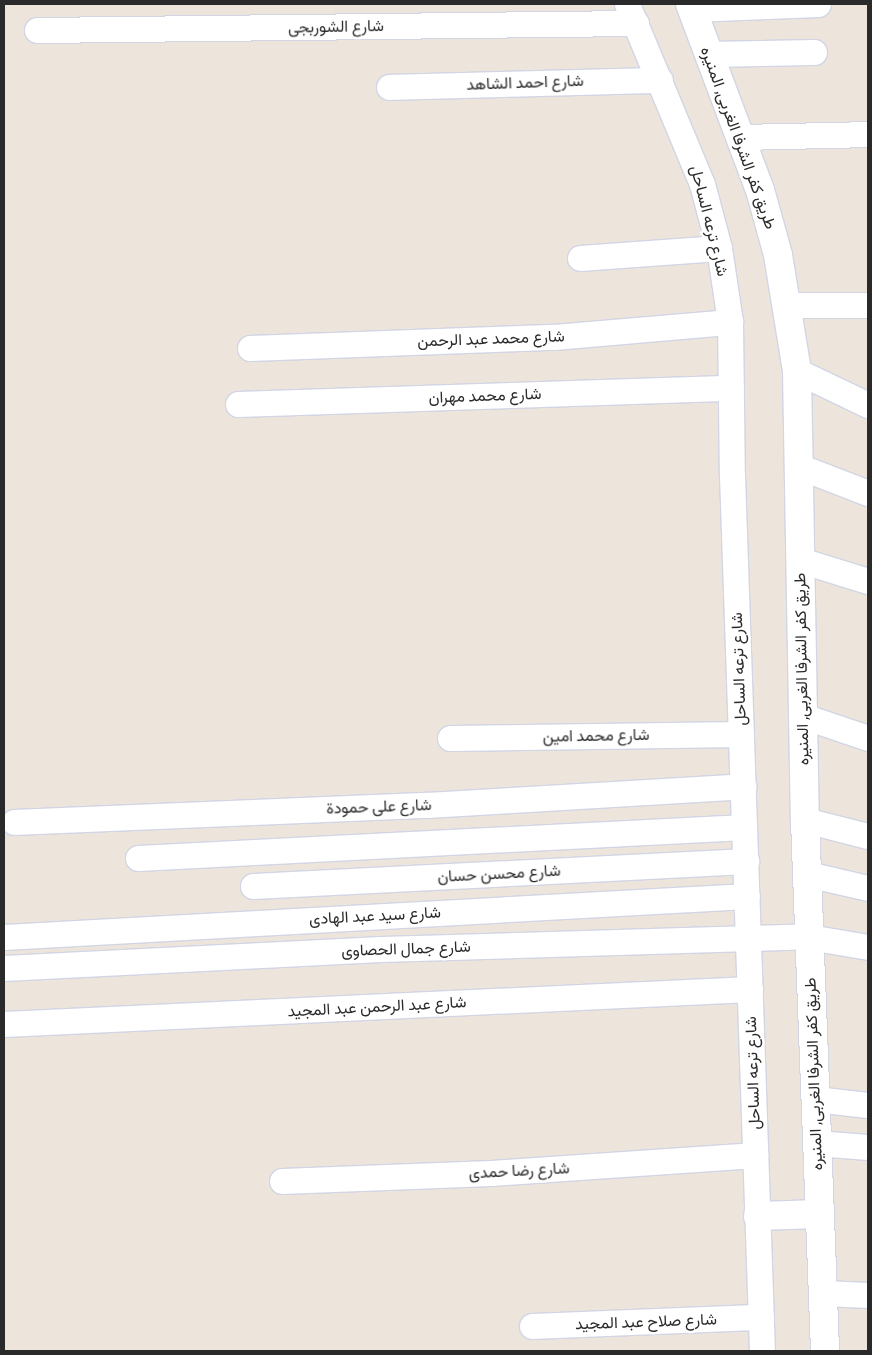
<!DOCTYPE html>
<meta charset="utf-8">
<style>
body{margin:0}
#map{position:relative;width:872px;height:1355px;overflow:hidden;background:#ede5dc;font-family:"Roboto Condensed",Vazirmatn,sans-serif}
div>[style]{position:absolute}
.roads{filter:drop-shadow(1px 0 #d1d5e4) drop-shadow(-1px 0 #d1d5e4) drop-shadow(0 1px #d1d5e4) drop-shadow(0 -1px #d1d5e4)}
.street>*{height:25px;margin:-12.5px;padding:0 12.5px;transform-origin:12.5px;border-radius:12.5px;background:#fff}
.secondary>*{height:28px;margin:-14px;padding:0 14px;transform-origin:14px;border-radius:14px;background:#fff}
span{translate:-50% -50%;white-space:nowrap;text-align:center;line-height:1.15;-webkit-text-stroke:5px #fff;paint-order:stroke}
.street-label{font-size:16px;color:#2a2a2a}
.frame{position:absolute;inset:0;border:5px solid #2a2a2a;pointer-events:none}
</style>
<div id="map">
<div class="roads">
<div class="street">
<i style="left:627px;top:4px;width:195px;rotate:67.4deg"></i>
<i style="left:702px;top:184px;width:66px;rotate:75.1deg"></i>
<i style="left:719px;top:248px;width:75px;rotate:81.5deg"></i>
<i style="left:730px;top:322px;width:153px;rotate:89.3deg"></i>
<i style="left:732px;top:475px;width:877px;rotate:88.04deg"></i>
<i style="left:692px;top:9px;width:126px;rotate:-2.3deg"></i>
<i style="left:37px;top:30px;width:599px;rotate:-0.67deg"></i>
<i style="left:709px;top:54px;width:105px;rotate:-1.1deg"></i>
<i style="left:389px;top:87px;width:271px;rotate:-1.5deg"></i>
<i style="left:740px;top:137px;width:128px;rotate:-1.3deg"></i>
<i style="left:580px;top:258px;width:139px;rotate:-4.1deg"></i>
<i style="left:787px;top:305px;width:79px"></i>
<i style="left:250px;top:348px;width:304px;rotate:-2.1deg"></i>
<i style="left:554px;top:337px;width:177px;rotate:-4.9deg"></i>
<i style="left:797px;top:371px;width:79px;rotate:25.6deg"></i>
<i style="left:238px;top:404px;width:493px;rotate:-1.9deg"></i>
<i style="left:798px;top:466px;width:75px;rotate:21.1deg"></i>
<i style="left:800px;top:560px;width:71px;rotate:17.2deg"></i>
<i style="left:803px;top:716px;width:69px;rotate:18.7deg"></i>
<i style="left:450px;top:738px;width:291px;rotate:-0.8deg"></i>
<i style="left:805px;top:820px;width:65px;rotate:14.3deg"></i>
<i style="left:14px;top:822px;width:413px;rotate:-2.4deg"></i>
<i style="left:427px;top:805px;width:317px;rotate:-3.4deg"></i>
<i style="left:138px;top:858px;width:607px;rotate:-2.93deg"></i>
<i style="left:807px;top:874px;width:63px;rotate:12.9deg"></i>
<i style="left:253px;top:886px;width:494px;rotate:-2.9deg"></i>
<i style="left:4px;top:937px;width:744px;rotate:-3.16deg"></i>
<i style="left:809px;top:937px;width:60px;rotate:9.6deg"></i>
<i style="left:4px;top:968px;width:377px;rotate:-2.9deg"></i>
<i style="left:381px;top:949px;width:428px;rotate:-1.7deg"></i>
<i style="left:4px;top:1024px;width:747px;rotate:-2.69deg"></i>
<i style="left:815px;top:1099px;width:53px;rotate:6.5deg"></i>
<i style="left:816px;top:1143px;width:52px;rotate:4.4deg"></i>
<i style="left:282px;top:1181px;width:209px;rotate:-2.2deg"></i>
<i style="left:491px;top:1173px;width:265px;rotate:-3.9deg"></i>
<i style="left:824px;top:1293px;width:44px;rotate:2.6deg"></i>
<i style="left:532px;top:1326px;width:229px;rotate:-2.3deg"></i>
</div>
<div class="secondary">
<i style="left:690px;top:4px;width:199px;rotate:69.4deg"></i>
<i style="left:760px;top:190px;width:67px;rotate:74.5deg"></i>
<i style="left:778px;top:255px;width:118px;rotate:80.7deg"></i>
<i style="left:797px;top:371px;width:449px;rotate:89deg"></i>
<i style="left:805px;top:820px;width:531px;rotate:87.84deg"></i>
<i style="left:758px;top:1216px;width:61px;rotate:-1.9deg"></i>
</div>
</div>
<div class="street-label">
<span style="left:336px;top:27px;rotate:-1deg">شارع الشوربجى</span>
<span style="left:525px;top:83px;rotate:-2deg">شارع احمد الشاهد</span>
<span style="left:738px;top:138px;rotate:70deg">طريق كفر الشرفا الغربى, المنيره</span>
<span style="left:709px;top:221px;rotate:76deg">شارع ترعه الساحل</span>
<span style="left:491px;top:339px;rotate:-2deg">شارع محمد عبد الرحمن</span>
<span style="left:485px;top:396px;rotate:-2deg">شارع محمد مهران</span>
<span style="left:739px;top:669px;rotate:-92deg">شارع ترعه الساحل</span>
<span style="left:802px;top:669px;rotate:-91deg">طريق كفر الشرفا الغربى, المنيره</span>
<span style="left:596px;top:736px;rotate:-1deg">شارع محمد امين</span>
<span style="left:379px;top:807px;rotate:-2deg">شارع على حمودة</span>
<span style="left:499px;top:874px;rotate:-3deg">شارع محسن حسان</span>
<span style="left:375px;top:916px;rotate:-3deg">شارع سيد عبد الهادى</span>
<span style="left:406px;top:949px;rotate:-2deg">شارع جمال الحصاوى</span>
<span style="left:377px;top:1007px;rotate:-3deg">شارع عبد الرحمن عبد المجيد</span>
<span style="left:753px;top:1073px;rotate:-92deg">شارع ترعه الساحل</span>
<span style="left:814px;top:1074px;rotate:-92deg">طريق كفر الشرفا الغربى, المنيره</span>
<span style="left:519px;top:1171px;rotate:-3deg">شارع رضا حمدى</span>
<span style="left:646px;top:1322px;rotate:-2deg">شارع صلاح عبد المجيد</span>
</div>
<div class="frame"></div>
</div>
